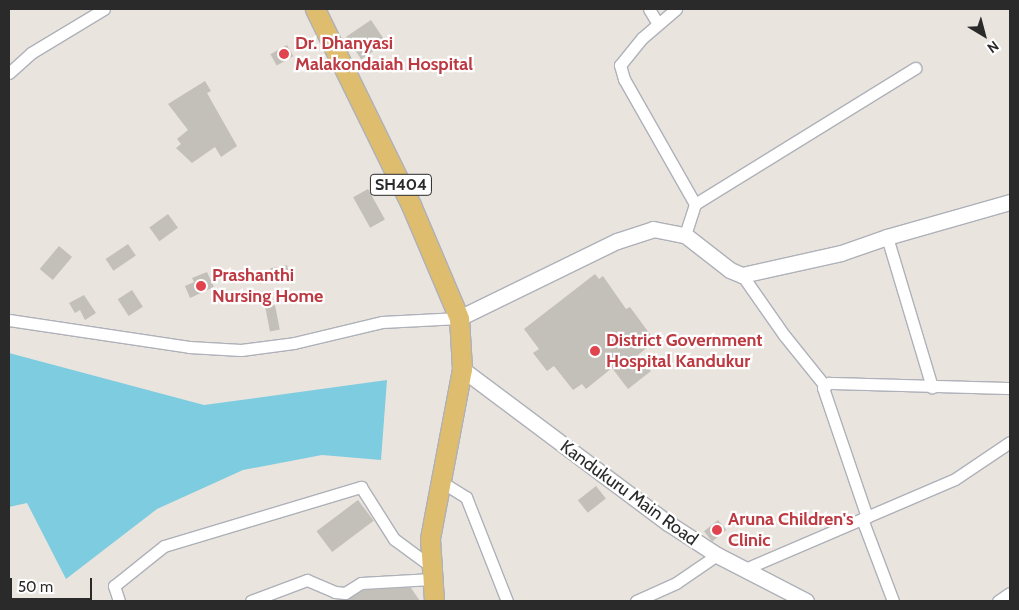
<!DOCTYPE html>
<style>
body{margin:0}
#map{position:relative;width:1019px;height:610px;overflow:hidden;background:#eae4de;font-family:Cabin,sans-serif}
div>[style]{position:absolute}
.water>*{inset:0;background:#7eccdf}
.building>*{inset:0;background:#c3bfb9;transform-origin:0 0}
.roads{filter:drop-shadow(1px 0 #aeb1b9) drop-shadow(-1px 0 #aeb1b9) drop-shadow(0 1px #aeb1b9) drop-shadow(0 -1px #aeb1b9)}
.minor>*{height:11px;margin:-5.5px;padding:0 5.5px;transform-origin:5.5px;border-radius:5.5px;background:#fff}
.tertiary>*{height:15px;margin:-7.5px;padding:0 7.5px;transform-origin:7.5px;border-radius:7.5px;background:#fff}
.primary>*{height:19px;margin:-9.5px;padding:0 9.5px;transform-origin:9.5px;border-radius:9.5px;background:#dfbd6e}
.dots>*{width:14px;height:14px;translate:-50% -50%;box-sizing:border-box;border:2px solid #fff;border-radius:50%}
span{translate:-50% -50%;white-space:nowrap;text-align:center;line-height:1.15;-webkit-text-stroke:4.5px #fff;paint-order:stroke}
.shield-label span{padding:1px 4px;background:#fff;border:1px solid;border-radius:4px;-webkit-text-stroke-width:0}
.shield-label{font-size:16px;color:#2a2a2a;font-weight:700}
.health-label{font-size:18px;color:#be3a42;font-weight:700}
.left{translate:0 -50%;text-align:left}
.street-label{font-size:18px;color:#2a2a2a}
.frame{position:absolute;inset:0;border:10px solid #2a2a2a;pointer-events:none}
.north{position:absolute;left:959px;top:10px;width:50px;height:50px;-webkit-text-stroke:4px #fff;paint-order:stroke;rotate:143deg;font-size:14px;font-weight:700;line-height:20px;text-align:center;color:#2a2a2a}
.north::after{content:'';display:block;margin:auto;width:18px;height:22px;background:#2a2a2a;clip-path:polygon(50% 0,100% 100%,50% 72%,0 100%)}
.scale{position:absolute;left:10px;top:578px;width:82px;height:22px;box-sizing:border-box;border:2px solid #2a2a2a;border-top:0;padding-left:6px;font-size:15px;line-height:18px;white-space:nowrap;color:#2a2a2a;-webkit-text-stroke:4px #fff;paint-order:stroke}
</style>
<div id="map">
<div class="water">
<i style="clip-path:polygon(9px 353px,204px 405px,387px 380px,381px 460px,322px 455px,243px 470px,157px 509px,66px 579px,27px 503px,9px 507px)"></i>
</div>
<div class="building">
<i style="left:371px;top:20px;width:27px;height:30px;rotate:56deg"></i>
<i style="left:287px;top:45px;width:13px;height:19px;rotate:61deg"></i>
<i style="clip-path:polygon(205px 81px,211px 91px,207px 93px,237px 146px,221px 157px,215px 147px,192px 163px,176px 148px,181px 144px,177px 139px,188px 130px,168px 104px)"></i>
<i style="left:368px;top:189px;width:35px;height:17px;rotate:61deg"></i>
<i style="left:168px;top:214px;width:17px;height:23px;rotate:54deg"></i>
<i style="left:128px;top:244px;width:14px;height:27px;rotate:56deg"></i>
<i style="left:59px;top:246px;width:17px;height:30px;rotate:40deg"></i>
<i style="left:287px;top:265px;width:10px;height:17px;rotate:79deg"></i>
<i style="clip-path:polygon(207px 272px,214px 287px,190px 298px,185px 286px,194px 282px,192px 278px)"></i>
<i style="clip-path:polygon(595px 274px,599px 279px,603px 276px,626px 309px,630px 307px,655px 341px,638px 355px,651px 371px,628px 389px,612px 368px,586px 389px,582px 384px,573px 390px,554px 366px,547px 371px,533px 353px,539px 349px,524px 329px)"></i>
<i style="left:132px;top:290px;width:20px;height:17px;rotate:57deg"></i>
<i style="clip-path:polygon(84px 295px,96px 313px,85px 320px,80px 310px,75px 313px,69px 303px)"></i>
<i style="left:275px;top:305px;width:25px;height:10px;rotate:79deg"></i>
<i style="left:596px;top:486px;width:16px;height:23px;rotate:52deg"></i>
<i style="left:358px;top:500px;width:26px;height:52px;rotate:53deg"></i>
<i style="left:718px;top:520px;width:13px;height:18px;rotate:51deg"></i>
<i style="clip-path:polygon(398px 588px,411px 588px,420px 601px,342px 601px,364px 590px)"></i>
</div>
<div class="roads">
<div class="minor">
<i style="left:649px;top:9px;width:17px;rotate:59deg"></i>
<i style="left:676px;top:9px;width:45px;rotate:139.5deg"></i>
<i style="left:642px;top:38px;width:35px;rotate:129deg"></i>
<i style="left:620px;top:65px;width:15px;rotate:74deg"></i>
<i style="left:624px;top:79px;width:144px;rotate:60.4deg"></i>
<i style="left:9px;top:73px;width:30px;rotate:-42deg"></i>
<i style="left:31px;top:53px;width:85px;rotate:-31.1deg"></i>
<i style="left:685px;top:235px;width:33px;rotate:-72deg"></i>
<i style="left:695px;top:204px;width:259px;rotate:-31.7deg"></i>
<i style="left:887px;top:237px;width:157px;rotate:73.3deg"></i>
<i style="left:742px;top:275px;width:73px;rotate:55deg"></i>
<i style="left:784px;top:335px;width:65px;rotate:51.2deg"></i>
<i style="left:9px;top:320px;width:182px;rotate:8.5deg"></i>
<i style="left:189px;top:347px;width:52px;rotate:3.3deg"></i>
<i style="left:241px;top:350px;width:53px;rotate:-7.5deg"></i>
<i style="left:294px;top:343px;width:90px;rotate:-13.4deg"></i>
<i style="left:382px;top:322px;width:77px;rotate:-3deg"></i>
<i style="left:440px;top:481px;width:31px;rotate:32deg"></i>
<i style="left:466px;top:497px;width:112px;rotate:68.5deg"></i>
<i style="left:867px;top:517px;width:136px;rotate:-108.8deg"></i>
<i style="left:823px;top:388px;width:8px;rotate:-40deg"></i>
<i style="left:829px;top:383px;width:181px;rotate:1.6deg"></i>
<i style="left:862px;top:519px;width:88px;rotate:69.3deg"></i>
<i style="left:745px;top:569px;width:228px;rotate:-23.2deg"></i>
<i style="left:955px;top:479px;width:66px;rotate:-33.9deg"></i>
<i style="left:119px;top:601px;width:16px;rotate:-108deg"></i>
<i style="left:114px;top:586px;width:64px;rotate:-38.7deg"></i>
<i style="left:164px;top:546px;width:206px;rotate:-16.7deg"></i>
<i style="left:361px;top:487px;width:62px;rotate:57.6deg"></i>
<i style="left:394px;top:539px;width:47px;rotate:36.4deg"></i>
<i style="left:251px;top:601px;width:60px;rotate:-20.6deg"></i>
<i style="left:307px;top:580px;width:30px;rotate:23deg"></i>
<i style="left:335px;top:592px;width:10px;rotate:6deg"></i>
<i style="left:345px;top:593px;width:19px;rotate:-32deg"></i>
<i style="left:361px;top:583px;width:71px;rotate:-3.2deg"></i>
<i style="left:636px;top:601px;width:44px;rotate:-24.2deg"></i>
<i style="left:676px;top:583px;width:50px;rotate:-34.3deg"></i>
<i style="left:998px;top:601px;width:14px;rotate:-34deg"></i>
</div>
<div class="tertiary">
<i style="left:459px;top:318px;width:176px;rotate:-26deg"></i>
<i style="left:617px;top:241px;width:38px;rotate:-18deg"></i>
<i style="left:653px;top:229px;width:33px;rotate:11deg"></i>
<i style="left:685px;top:235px;width:57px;rotate:37.9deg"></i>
<i style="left:730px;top:270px;width:13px;rotate:23deg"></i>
<i style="left:742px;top:275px;width:101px;rotate:-12.5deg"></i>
<i style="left:841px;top:253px;width:49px;rotate:-19.2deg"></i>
<i style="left:887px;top:237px;width:128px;rotate:-15.9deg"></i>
<i style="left:462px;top:369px;width:257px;rotate:36.8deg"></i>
<i style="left:668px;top:523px;width:59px;rotate:33.1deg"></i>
<i style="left:717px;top:555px;width:100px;rotate:27.3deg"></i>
</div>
<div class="primary">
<i style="left:315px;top:9px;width:218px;rotate:63.9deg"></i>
<i style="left:411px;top:205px;width:123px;rotate:67deg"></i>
<i style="left:459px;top:318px;width:51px;rotate:86.6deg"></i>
<i style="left:462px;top:369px;width:173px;rotate:100.7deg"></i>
<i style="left:430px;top:539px;width:62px;rotate:86.3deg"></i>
</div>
</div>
<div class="dots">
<i style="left:284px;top:54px;background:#e0444e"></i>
<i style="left:201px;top:286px;background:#e0444e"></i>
<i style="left:595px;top:351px;background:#e0444e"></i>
<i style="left:717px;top:530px;background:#e0444e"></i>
</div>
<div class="shield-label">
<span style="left:401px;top:185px">SH404</span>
</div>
<div class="health-label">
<span class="left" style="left:295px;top:54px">Dr. Dhanyasi<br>Malakondaiah Hospital</span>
<span class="left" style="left:212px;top:286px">Prashanthi<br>Nursing Home</span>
<span class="left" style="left:606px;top:351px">District Government<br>Hospital Kandukur</span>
<span class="left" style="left:728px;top:530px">Aruna Children's<br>Clinic</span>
</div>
<div class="street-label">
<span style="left:629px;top:493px;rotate:36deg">Kandukuru Main Road</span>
</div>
<div class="frame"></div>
<div class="north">N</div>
<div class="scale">50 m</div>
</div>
